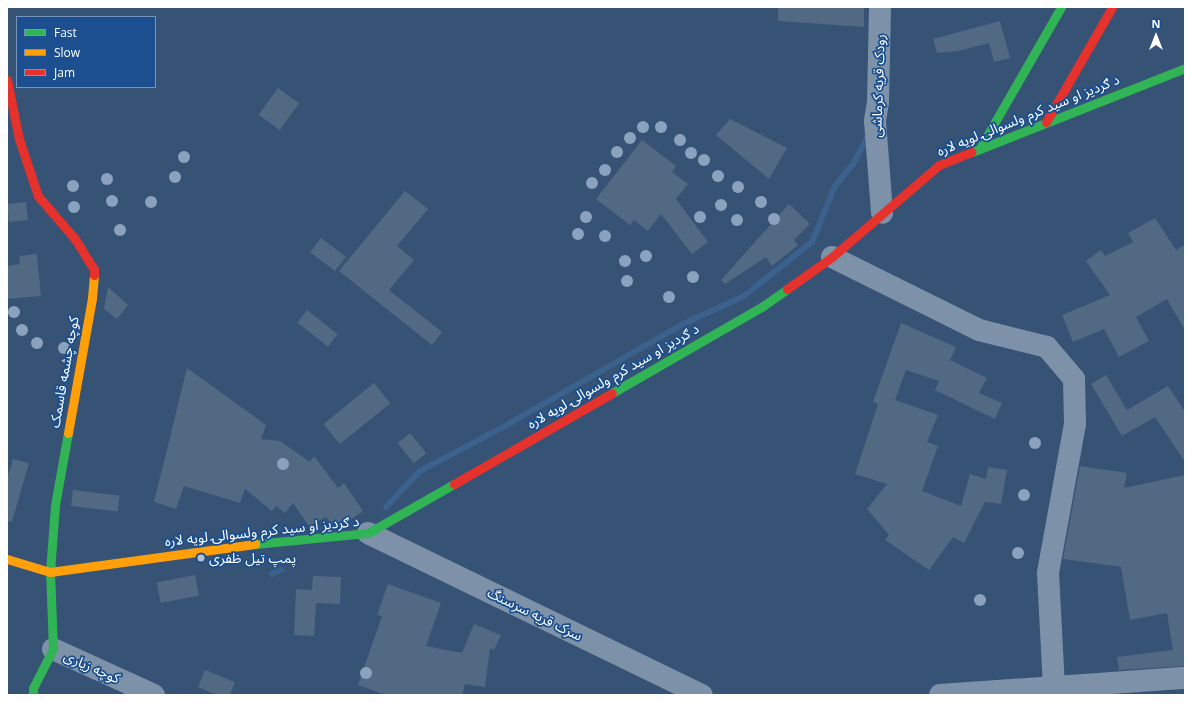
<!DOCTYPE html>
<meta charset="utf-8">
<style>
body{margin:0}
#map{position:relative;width:1192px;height:702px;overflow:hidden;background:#365274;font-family:"Open Sans","Noto Sans Arabic",sans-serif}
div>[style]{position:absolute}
.stream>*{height:6px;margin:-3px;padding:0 3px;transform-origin:3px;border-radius:3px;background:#3b618d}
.building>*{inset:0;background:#526984;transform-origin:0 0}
.street>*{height:22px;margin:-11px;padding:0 11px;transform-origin:11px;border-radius:11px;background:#7d92a8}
.fast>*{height:9px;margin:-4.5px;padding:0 4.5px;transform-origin:4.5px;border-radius:4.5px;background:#30b455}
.slow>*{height:9px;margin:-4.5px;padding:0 4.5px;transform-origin:4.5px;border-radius:4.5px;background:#ff9f0a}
.jam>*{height:9px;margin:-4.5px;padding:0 4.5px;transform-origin:4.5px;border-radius:4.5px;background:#e5322d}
.trees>*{width:12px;height:12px;margin:-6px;border-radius:50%;background:#8aa2be}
.dots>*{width:11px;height:11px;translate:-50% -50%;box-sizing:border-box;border:2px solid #1b4f8f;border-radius:50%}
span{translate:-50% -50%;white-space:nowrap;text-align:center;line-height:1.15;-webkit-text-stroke:3.5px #1b4f8f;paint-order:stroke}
.street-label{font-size:14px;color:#fff}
.poi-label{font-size:14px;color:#fff}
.left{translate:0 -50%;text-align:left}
.frame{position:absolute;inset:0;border:8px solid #fff;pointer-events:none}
.legend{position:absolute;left:16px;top:16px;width:140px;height:72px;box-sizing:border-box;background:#1b4f8f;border:1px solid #7695bc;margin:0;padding:5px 7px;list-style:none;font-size:12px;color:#fff}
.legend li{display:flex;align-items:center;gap:8px;height:20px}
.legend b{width:20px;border:1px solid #7695bc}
.north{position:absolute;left:1136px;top:16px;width:40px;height:40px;-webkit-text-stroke:3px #1b4f8f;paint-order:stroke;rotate:0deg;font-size:11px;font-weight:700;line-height:16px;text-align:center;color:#fff}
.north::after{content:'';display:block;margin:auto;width:14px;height:18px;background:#fff;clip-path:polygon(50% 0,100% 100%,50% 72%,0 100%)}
</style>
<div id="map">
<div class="stream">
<i style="left:386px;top:507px;width:50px;rotate:-46.6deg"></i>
<i style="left:420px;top:471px;width:96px;rotate:-27.9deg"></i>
<i style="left:505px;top:426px;width:205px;rotate:-29.8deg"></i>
<i style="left:683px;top:324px;width:67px;rotate:-24.7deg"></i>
<i style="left:744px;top:296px;width:87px;rotate:-38.5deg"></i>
<i style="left:812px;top:242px;width:61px;rotate:-67.7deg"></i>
<i style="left:835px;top:186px;width:28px;rotate:-51deg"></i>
<i style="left:853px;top:164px;width:34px;rotate:-62deg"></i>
<i style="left:272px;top:574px;width:10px;rotate:-24deg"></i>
</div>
<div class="building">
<i style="clip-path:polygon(778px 7px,864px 7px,864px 27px,778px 21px)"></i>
<i style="clip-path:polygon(1000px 21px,1010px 58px,994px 62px,989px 43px,958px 51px,937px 53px,933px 39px)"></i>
<i style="left:278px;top:88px;width:26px;height:33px;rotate:36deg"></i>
<i style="clip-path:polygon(730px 119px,787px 148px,769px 179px,716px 135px)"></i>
<i style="clip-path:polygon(642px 140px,676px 166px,672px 172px,688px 184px,676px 199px,708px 242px,692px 254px,661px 214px,648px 231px,634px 220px,630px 225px,596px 199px)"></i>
<i style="clip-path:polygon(405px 191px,428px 209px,397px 246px,414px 260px,389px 290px,442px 332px,432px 345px,339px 271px)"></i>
<i style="left:26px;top:202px;width:18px;height:19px;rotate:84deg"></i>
<i style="clip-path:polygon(789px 204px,810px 224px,794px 240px,798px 245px,772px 266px,766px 257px,725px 284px,721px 280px)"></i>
<i style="clip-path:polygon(1155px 218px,1176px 250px,1185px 245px,1185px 330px,1167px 299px,1136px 317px,1149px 341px,1119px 357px,1104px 329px,1073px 342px,1062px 315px,1110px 295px,1086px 261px,1101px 250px,1105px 256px,1133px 242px,1128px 233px)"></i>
<i style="left:321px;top:238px;width:31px;height:18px;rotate:37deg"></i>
<i style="clip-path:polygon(37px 254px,41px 296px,7px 299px,7px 266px,20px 264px,19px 256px)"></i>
<i style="clip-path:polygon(108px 287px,128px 305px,117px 319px,104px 309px)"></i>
<i style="left:307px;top:310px;width:39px;height:16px;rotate:38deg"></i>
<i style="clip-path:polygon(901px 323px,956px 347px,950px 360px,987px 378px,979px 393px,1002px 403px,995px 419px,935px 390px,939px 381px,906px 370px,895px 400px,938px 415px,927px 442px,938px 446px,922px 491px,961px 506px,970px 474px,986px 479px,988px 467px,1007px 470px,1001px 504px,985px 502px,964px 543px,953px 537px,929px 570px,885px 540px,889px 535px,867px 509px,887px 484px,855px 474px,878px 404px,873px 402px)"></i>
<i style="clip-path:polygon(187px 368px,266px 425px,261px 439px,280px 441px,310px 462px,314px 456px,338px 488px,344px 483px,363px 511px,346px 523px,331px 524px,326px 517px,309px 526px,293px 503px,285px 513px,276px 506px,272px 511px,245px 489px,240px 503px,184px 486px,176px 509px,154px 502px)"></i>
<i style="clip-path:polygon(1106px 375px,1127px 410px,1168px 386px,1185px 412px,1185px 462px,1155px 417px,1122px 436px,1091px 384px)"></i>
<i style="left:374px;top:383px;width:26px;height:65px;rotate:51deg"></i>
<i style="left:410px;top:433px;width:26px;height:16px;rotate:51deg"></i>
<i style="clip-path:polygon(13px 459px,29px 463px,12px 522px,7px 521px,7px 479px)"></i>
<i style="clip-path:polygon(1080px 466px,1127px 473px,1124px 488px,1185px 475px,1185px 666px,1119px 670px,1117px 657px,1173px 650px,1167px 613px,1130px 620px,1121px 567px,1063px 559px)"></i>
<i style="left:73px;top:490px;width:47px;height:16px;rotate:7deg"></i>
<i style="left:195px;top:575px;width:21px;height:39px;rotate:79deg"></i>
<i style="clip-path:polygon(313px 576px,341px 577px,340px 604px,316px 603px,314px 636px,294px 635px,296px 589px,312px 590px)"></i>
<i style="clip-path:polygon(388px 584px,441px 603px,426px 646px,462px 653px,474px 624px,501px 635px,494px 650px,490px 648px,485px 687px,465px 684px,462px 695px,386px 695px,358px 685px,382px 616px,377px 615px)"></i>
<i style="clip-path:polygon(205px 670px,235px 682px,230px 695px,217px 695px,198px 687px)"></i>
</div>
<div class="street">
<i style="left:880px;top:7px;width:95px;rotate:91.2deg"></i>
<i style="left:878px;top:102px;width:19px;rotate:99deg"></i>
<i style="left:875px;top:121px;width:92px;rotate:85.6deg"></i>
<i style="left:832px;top:257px;width:164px;rotate:26.4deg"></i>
<i style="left:979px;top:330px;width:70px;rotate:14deg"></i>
<i style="left:1047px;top:347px;width:42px;rotate:49.8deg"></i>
<i style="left:1074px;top:379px;width:45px;rotate:88.7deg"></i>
<i style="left:1075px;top:424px;width:151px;rotate:100.3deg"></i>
<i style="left:1048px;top:573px;width:113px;rotate:87deg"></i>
<i style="left:1054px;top:686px;width:14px;rotate:39deg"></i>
<i style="left:368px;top:533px;width:371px;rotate:25.9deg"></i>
<i style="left:53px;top:649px;width:111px;rotate:24.5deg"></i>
<i style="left:940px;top:695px;width:246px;rotate:-4deg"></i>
</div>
<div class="fast">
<i style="left:980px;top:148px;width:163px;rotate:-60.1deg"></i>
<i style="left:972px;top:152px;width:229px;rotate:-21.5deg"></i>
<i style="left:612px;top:393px;width:174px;rotate:-29.9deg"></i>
<i style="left:763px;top:306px;width:29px;rotate:-35deg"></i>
<i style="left:255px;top:544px;width:114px;rotate:-5.6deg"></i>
<i style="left:368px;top:533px;width:99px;rotate:-29.7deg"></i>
<i style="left:33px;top:695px;width:7px;rotate:-90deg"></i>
<i style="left:33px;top:688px;width:44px;rotate:-62.9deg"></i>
<i style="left:53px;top:649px;width:77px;rotate:-92.2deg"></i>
<i style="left:50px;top:572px;width:67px;rotate:-85.7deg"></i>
<i style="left:55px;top:505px;width:73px;rotate:-79.8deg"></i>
</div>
<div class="slow">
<i style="left:68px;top:433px;width:137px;rotate:-79.9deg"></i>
<i style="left:92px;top:298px;width:23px;rotate:-85deg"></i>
<i style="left:7px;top:559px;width:45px;rotate:16.8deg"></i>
<i style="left:50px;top:572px;width:207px;rotate:-7.8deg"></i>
</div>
<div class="jam">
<i style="left:7px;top:80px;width:60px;rotate:78.5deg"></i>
<i style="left:19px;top:139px;width:60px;rotate:71.6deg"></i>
<i style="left:38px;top:196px;width:57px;rotate:49.3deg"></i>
<i style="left:75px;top:239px;width:36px;rotate:58deg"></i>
<i style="left:94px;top:269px;width:6px;rotate:90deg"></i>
<i style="left:1046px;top:122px;width:133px;rotate:-60.1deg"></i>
<i style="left:787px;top:289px;width:55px;rotate:-35.4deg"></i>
<i style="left:832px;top:257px;width:141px;rotate:-40.7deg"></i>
<i style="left:939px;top:165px;width:35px;rotate:-22deg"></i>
<i style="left:454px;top:484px;width:182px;rotate:-29.9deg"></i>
</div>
<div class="trees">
<i style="left:643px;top:127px"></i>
<i style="left:661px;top:127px"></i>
<i style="left:630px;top:138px"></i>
<i style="left:680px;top:140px"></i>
<i style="left:617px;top:152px"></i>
<i style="left:691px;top:153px"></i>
<i style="left:184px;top:157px"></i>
<i style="left:704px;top:160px"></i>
<i style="left:605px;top:170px"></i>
<i style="left:718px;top:176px"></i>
<i style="left:175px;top:177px"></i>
<i style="left:107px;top:179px"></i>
<i style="left:592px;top:183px"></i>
<i style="left:73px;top:186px"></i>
<i style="left:738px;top:187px"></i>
<i style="left:112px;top:201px"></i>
<i style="left:151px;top:202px"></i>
<i style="left:761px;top:202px"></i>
<i style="left:721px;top:205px"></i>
<i style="left:74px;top:207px"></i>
<i style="left:586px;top:217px"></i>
<i style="left:700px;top:217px"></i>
<i style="left:774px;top:219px"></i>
<i style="left:737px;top:220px"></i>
<i style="left:120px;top:230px"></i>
<i style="left:578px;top:234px"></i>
<i style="left:605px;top:236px"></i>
<i style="left:646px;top:256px"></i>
<i style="left:625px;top:261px"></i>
<i style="left:693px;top:277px"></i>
<i style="left:627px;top:281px"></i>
<i style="left:669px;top:297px"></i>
<i style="left:14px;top:312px"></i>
<i style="left:22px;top:330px"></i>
<i style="left:37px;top:343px"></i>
<i style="left:64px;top:348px"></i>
<i style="left:1035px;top:443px"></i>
<i style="left:283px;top:464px"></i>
<i style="left:1024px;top:495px"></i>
<i style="left:1018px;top:553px"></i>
<i style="left:980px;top:600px"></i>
<i style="left:366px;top:673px"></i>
</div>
<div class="dots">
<i style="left:201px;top:558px;background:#b9c2ce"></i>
</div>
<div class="street-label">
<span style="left:878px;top:86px;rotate:-88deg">رودک قریه کرماشی</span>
<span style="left:1028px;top:115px;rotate:-22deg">د ګردیز او سید کرم ولسوالۍ لویه لاره</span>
<span style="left:64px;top:372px;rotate:-80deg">کوچه چشمه قاسمک</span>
<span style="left:613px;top:376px;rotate:-30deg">د ګردیز او سید کرم ولسوالۍ لویه لاره</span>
<span style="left:262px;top:531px;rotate:-6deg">د ګردیز او سید کرم ولسوالۍ لویه لاره</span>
<span style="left:535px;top:614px;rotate:26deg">سرک قریه سرسنگ</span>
<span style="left:92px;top:667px;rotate:24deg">کوچه زیاری</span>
</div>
<div class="poi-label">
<span class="left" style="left:209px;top:558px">پمپ تیل ظفری</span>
</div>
<div class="frame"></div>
<ul class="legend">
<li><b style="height:5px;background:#30b455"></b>Fast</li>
<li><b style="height:5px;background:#ff9f0a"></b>Slow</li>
<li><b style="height:5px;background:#e5322d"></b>Jam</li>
</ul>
<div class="north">N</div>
</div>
